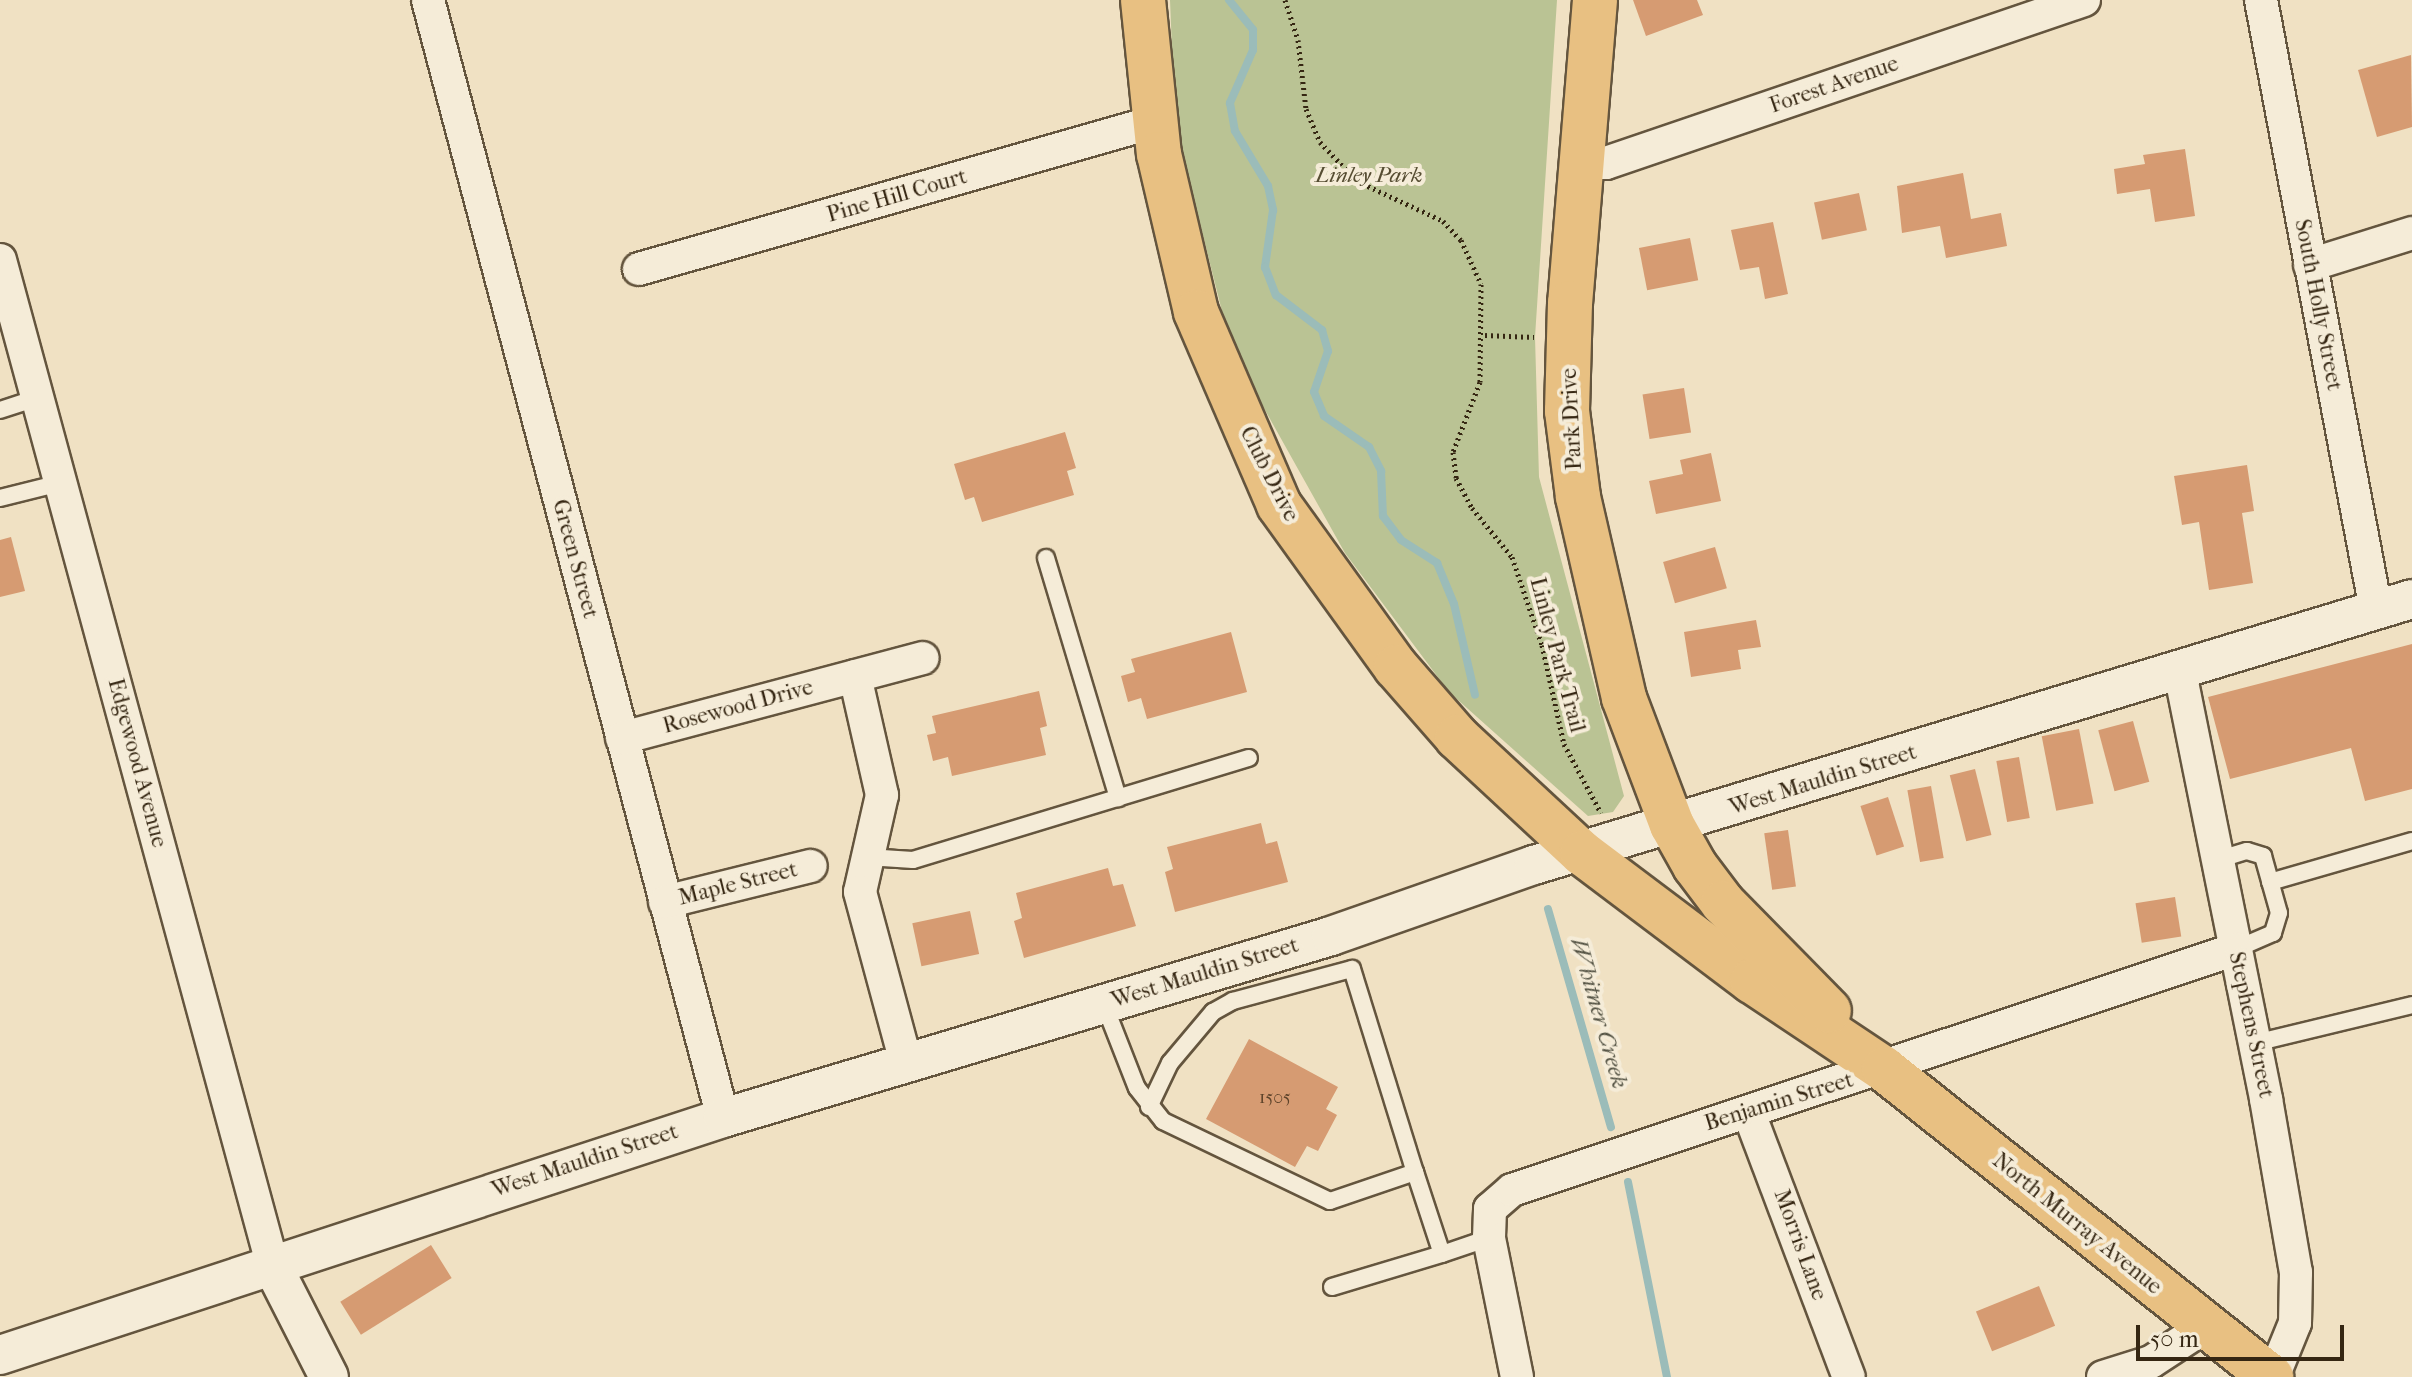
<!DOCTYPE html>
<style>
body{margin:0}
#map{position:relative;width:2412px;height:1377px;overflow:hidden;background:#f0e1c3;font-family:"IM FELL French Canon",serif}
div>[style]{position:absolute}
.green>*{inset:0;background:#bac394}
.stream>*{height:8px;margin:-4px;padding:0 4px;transform-origin:4px;border-radius:4px;background:#9bbcb9}
.building>*{inset:0;background:#d69b72;transform-origin:0 0}
.path>*{height:5px;margin-top:-2.5px;transform-origin:0;background:repeating-linear-gradient(90deg,#352612 0 2px,transparent 0 6px)}
.roads{filter:drop-shadow(2px 0 #64553e) drop-shadow(-2px 0 #64553e) drop-shadow(0 2px #64553e) drop-shadow(0 -2px #64553e)}
.service>*{height:16px;margin:-8px;padding:0 8px;transform-origin:8px;border-radius:8px;background:#f5ecd8}
.minor>*{height:32px;margin:-16px;padding:0 16px;transform-origin:16px;border-radius:16px;background:#f5ecd8}
.tertiary>*{height:38px;margin:-19px;padding:0 19px;transform-origin:19px;border-radius:19px;background:#f5ecd8}
.primary>*{height:44px;margin:-22px;padding:0 22px;transform-origin:22px;border-radius:22px;background:#e8c082}
span{translate:-50% -50%;white-space:nowrap;text-align:center;line-height:1.15;-webkit-text-stroke:8px #f5ecd8;paint-order:stroke}
.number-label{font-size:18px;color:#5d432a}
.number-label span{-webkit-text-stroke-width:0}
.street-label{font-size:22px;color:#352612}
.park-label{font-size:22px;color:#564d32;font-style:italic}
.water-label{font-size:24px;color:#545344;font-style:italic}
.scale{position:absolute;left:2136px;top:1325px;width:208px;height:36px;box-sizing:border-box;border:4px solid #352612;border-top:0;padding-left:10px;font-size:24px;line-height:28px;white-space:nowrap;color:#352612;-webkit-text-stroke:6px #f5ecd8;paint-order:stroke}
</style>
<div id="map">
<div class="green">
<i style="clip-path:polygon(1170px 0,1557px 0,1535px 337px,1539px 477px,1624px 796px,1613px 812px,1588px 816px,1449px 692px,1345px 553px,1232px 351px,1175px 124px)"></i>
</div>
<div class="stream">
<i style="left:1229px;top:0;width:38px;rotate:51deg"></i>
<i style="left:1253px;top:30px;width:20px;rotate:90deg"></i>
<i style="left:1253px;top:50px;width:58px;rotate:113.5deg"></i>
<i style="left:1230px;top:103px;width:28px;rotate:80deg"></i>
<i style="left:1235px;top:131px;width:64px;rotate:59deg"></i>
<i style="left:1268px;top:186px;width:25px;rotate:78deg"></i>
<i style="left:1273px;top:210px;width:58px;rotate:98deg"></i>
<i style="left:1265px;top:267px;width:30px;rotate:69deg"></i>
<i style="left:1276px;top:295px;width:58px;rotate:37.3deg"></i>
<i style="left:1322px;top:330px;width:22px;rotate:74deg"></i>
<i style="left:1328px;top:351px;width:43px;rotate:108.9deg"></i>
<i style="left:1314px;top:392px;width:26px;rotate:67deg"></i>
<i style="left:1324px;top:416px;width:55px;rotate:34.6deg"></i>
<i style="left:1369px;top:447px;width:27px;rotate:63deg"></i>
<i style="left:1381px;top:471px;width:45px;rotate:87.5deg"></i>
<i style="left:1383px;top:516px;width:30px;rotate:53deg"></i>
<i style="left:1401px;top:540px;width:43px;rotate:32.6deg"></i>
<i style="left:1437px;top:563px;width:44px;rotate:67.5deg"></i>
<i style="left:1454px;top:604px;width:93px;rotate:77deg"></i>
<i style="left:1548px;top:909px;width:227px;rotate:73.9deg"></i>
<i style="left:1628px;top:1182px;width:199px;rotate:78.7deg"></i>
</div>
<div class="building">
<i style="clip-path:polygon(1633px 0,1697px 0,1703px 15px,1646px 36px)"></i>
<i style="clip-path:polygon(2411px 55px,2412px 127px,2377px 137px,2358px 70px)"></i>
<i style="clip-path:polygon(2185px 149px,2195px 216px,2155px 222px,2150px 189px,2117px 194px,2114px 169px,2145px 164px,2143px 155px)"></i>
<i style="clip-path:polygon(1963px 173px,1971px 219px,2001px 213px,2007px 246px,1946px 258px,1940px 226px,1902px 233px,1897px 186px)"></i>
<i style="left:1859px;top:193px;width:38px;height:46px;rotate:78deg"></i>
<i style="clip-path:polygon(1773px 222px,1788px 294px,1765px 299px,1759px 267px,1740px 270px,1731px 230px)"></i>
<i style="left:1690px;top:238px;width:43px;height:52px;rotate:79deg"></i>
<i style="left:1684px;top:388px;width:45px;height:42px;rotate:81deg"></i>
<i style="clip-path:polygon(1065px 432px,1076px 468px,1067px 471px,1074px 495px,982px 522px,974px 497px,965px 500px,954px 464px)"></i>
<i style="clip-path:polygon(1711px 453px,1721px 501px,1656px 514px,1649px 481px,1683px 474px,1680px 460px)"></i>
<i style="clip-path:polygon(2247px 465px,2254px 511px,2242px 513px,2253px 583px,2209px 590px,2199px 522px,2182px 525px,2174px 476px)"></i>
<i style="clip-path:polygon(11px 537px,25px 591px,0 597px,0 540px)"></i>
<i style="left:1715px;top:547px;width:43px;height:54px;rotate:74deg"></i>
<i style="clip-path:polygon(1756px 620px,1761px 647px,1738px 650px,1741px 669px,1691px 677px,1684px 632px)"></i>
<i style="clip-path:polygon(1231px 632px,1247px 692px,1147px 719px,1141px 698px,1128px 702px,1121px 676px,1135px 672px,1131px 659px)"></i>
<i style="clip-path:polygon(2412px 644px,2412px 789px,2365px 801px,2351px 748px,2230px 779px,2208px 697px)"></i>
<i style="clip-path:polygon(1039px 691px,1047px 726px,1040px 728px,1046px 755px,952px 776px,948px 757px,933px 761px,927px 735px,936px 733px,932px 716px)"></i>
<i style="left:2133px;top:721px;width:63px;height:36px;rotate:75deg"></i>
<i style="left:2079px;top:729px;width:76px;height:38px;rotate:79deg"></i>
<i style="left:2019px;top:757px;width:62px;height:23px;rotate:80deg"></i>
<i style="left:1975px;top:769px;width:68px;height:26px;rotate:76deg"></i>
<i style="left:1931px;top:786px;width:73px;height:24px;rotate:80deg"></i>
<i style="left:1888px;top:797px;width:52px;height:29px;rotate:72deg"></i>
<i style="clip-path:polygon(1261px 823px,1266px 844px,1277px 841px,1288px 882px,1175px 912px,1165px 872px,1173px 869px,1167px 847px)"></i>
<i style="left:1788px;top:830px;width:57px;height:24px;rotate:82deg"></i>
<i style="clip-path:polygon(1108px 868px,1113px 886px,1123px 884px,1136px 926px,1024px 958px,1014px 921px,1022px 918px,1016px 893px)"></i>
<i style="left:2175px;top:897px;width:40px;height:40px;rotate:81deg"></i>
<i style="left:970px;top:911px;width:44px;height:59px;rotate:78deg"></i>
<i style="clip-path:polygon(1249px 1039px,1338px 1087px,1326px 1109px,1337px 1115px,1318px 1151px,1307px 1146px,1295px 1167px,1206px 1119px)"></i>
<i style="left:431px;top:1245px;width:39px;height:107px;rotate:58deg"></i>
<i style="left:2039px;top:1286px;width:43px;height:68px;rotate:68deg"></i>
</div>
<div class="path">
<i style="left:1285px;top:0;width:42px;rotate:72deg"></i>
<i style="left:1298px;top:40px;width:69px;rotate:83.4deg"></i>
<i style="left:1306px;top:109px;width:36px;rotate:67deg"></i>
<i style="left:1320px;top:142px;width:54px;rotate:46.5deg"></i>
<i style="left:1357px;top:181px;width:95px;rotate:24.9deg"></i>
<i style="left:1443px;top:221px;width:26px;rotate:47deg"></i>
<i style="left:1461px;top:240px;width:48px;rotate:65.6deg"></i>
<i style="left:1481px;top:284px;width:98px;rotate:90.6deg"></i>
<i style="left:1480px;top:382px;width:75px;rotate:111.1deg"></i>
<i style="left:1453px;top:452px;width:26px;rotate:83deg"></i>
<i style="left:1456px;top:478px;width:34px;rotate:62deg"></i>
<i style="left:1472px;top:508px;width:63px;rotate:50.8deg"></i>
<i style="left:1512px;top:557px;width:93px;rotate:71.2deg"></i>
<i style="left:1542px;top:645px;width:101px;rotate:77.5deg"></i>
<i style="left:1564px;top:744px;width:78px;rotate:61.8deg"></i>
<i style="left:1485px;top:335px;width:49px;rotate:2.3deg"></i>
</div>
<div class="roads">
<div class="service">
<i style="left:0;top:410px;width:40px;rotate:-18deg"></i>
<i style="left:0;top:498px;width:62px;rotate:-14deg"></i>
<i style="left:1046px;top:558px;width:251px;rotate:73.3deg"></i>
<i style="left:867px;top:857px;width:46px;rotate:3.7deg"></i>
<i style="left:913px;top:860px;width:351px;rotate:-16.9deg"></i>
<i style="left:2217px;top:860px;width:31px;rotate:-17deg"></i>
<i style="left:2247px;top:851px;width:17px;rotate:17deg"></i>
<i style="left:2263px;top:856px;width:59px;rotate:74.3deg"></i>
<i style="left:2279px;top:913px;width:21px;rotate:107deg"></i>
<i style="left:2273px;top:933px;width:40px;rotate:156.6deg"></i>
<i style="left:2270px;top:882px;width:148px;rotate:-16.1deg"></i>
<i style="left:1104px;top:1004px;width:90px;rotate:68.6deg"></i>
<i style="left:1137px;top:1088px;width:42px;rotate:51.8deg"></i>
<i style="left:1163px;top:1121px;width:185px;rotate:25.6deg"></i>
<i style="left:1330px;top:1201px;width:90px;rotate:-18.8deg"></i>
<i style="left:1415px;top:1172px;width:86px;rotate:71.8deg"></i>
<i style="left:1442px;top:1254px;width:50px;rotate:-18.8deg"></i>
<i style="left:2255px;top:1043px;width:162px;rotate:-13.6deg"></i>
<i style="left:1149px;top:1107px;width:49px;rotate:-64.5deg"></i>
<i style="left:1170px;top:1063px;width:67px;rotate:-49.9deg"></i>
<i style="left:1213px;top:1012px;width:23px;rotate:-29deg"></i>
<i style="left:1233px;top:1001px;width:123px;rotate:-15.1deg"></i>
<i style="left:1352px;top:969px;width:213px;rotate:72.8deg"></i>
<i style="left:1332px;top:1287px;width:115px;rotate:-16.7deg"></i>
</div>
<div class="minor">
<i style="left:428px;top:0;width:1156px;rotate:75.22deg"></i>
<i style="left:2261px;top:0;width:621px;rotate:79.32deg"></i>
<i style="left:1582px;top:163px;width:24px"></i>
<i style="left:1606px;top:163px;width:505px;rotate:-18.83deg"></i>
<i style="left:0;top:260px;width:1043px;rotate:74.83deg"></i>
<i style="left:2310px;top:265px;width:107px;rotate:-17.4deg"></i>
<i style="left:639px;top:269px;width:536px;rotate:-15.93deg"></i>
<i style="left:2180px;top:672px;width:436px;rotate:78.6deg"></i>
<i style="left:2266px;top:1099px;width:176px;rotate:80.2deg"></i>
<i style="left:2296px;top:1272px;width:51px;rotate:91.1deg"></i>
<i style="left:2295px;top:1323px;width:58px;rotate:112.2deg"></i>
<i style="left:855px;top:676px;width:122px;rotate:77.2deg"></i>
<i style="left:882px;top:795px;width:99px;rotate:102.8deg"></i>
<i style="left:860px;top:892px;width:176px;rotate:74.9deg"></i>
<i style="left:622px;top:738px;width:311px;rotate:-14.9deg"></i>
<i style="left:665px;top:902px;width:150px;rotate:-13.9deg"></i>
<i style="left:1749px;top:1113px;width:282px;rotate:69.3deg"></i>
<i style="left:1517px;top:1377px;width:142px;rotate:-101.4deg"></i>
<i style="left:1489px;top:1238px;width:29px;rotate:-88deg"></i>
<i style="left:1490px;top:1209px;width:29px;rotate:-41deg"></i>
<i style="left:1512px;top:1190px;width:763px;rotate:-18.41deg"></i>
<i style="left:2103px;top:1377px;width:50px;rotate:-17.4deg"></i>
<i style="left:2151px;top:1362px;width:64px;rotate:-33.4deg"></i>
</div>
<div class="tertiary">
<i style="left:273px;top:1267px;width:123px;rotate:63deg"></i>
<i style="left:0;top:1355px;width:761px;rotate:-18.15deg"></i>
<i style="left:723px;top:1118px;width:635px;rotate:-16.66deg"></i>
<i style="left:1331px;top:936px;width:215px;rotate:-19.3deg"></i>
<i style="left:1534px;top:865px;width:917px;rotate:-16.85deg"></i>
</div>
<div class="primary">
<i style="left:1143px;top:0;width:155px;rotate:84.1deg"></i>
<i style="left:1159px;top:154px;width:162px;rotate:76.8deg"></i>
<i style="left:1196px;top:312px;width:210px;rotate:66.7deg"></i>
<i style="left:1279px;top:505px;width:200px;rotate:54.2deg"></i>
<i style="left:1396px;top:667px;width:93px;rotate:48.9deg"></i>
<i style="left:1457px;top:737px;width:171px;rotate:42.9deg"></i>
<i style="left:1582px;top:853px;width:213px;rotate:37deg"></i>
<i style="left:1752px;top:981px;width:159px;rotate:33.7deg"></i>
<i style="left:1884px;top:1069px;width:495px;rotate:38.5deg"></i>
<i style="left:1595px;top:0;width:304px;rotate:94.7deg"></i>
<i style="left:1570px;top:303px;width:108px;rotate:91.6deg"></i>
<i style="left:1567px;top:411px;width:87px;rotate:82.7deg"></i>
<i style="left:1578px;top:497px;width:206px;rotate:77.1deg"></i>
<i style="left:1624px;top:698px;width:136px;rotate:69.3deg"></i>
<i style="left:1672px;top:825px;width:47px;rotate:60.7deg"></i>
<i style="left:1695px;top:866px;width:46px;rotate:52.9deg"></i>
<i style="left:1723px;top:903px;width:151px;rotate:45.5deg"></i>
</div>
</div>
<div class="number-label">
<span style="left:1275px;top:1098px">1505</span>
</div>
<div class="street-label">
<span style="left:1834px;top:85px;rotate:-19deg">Forest Avenue</span>
<span style="left:897px;top:196px;rotate:-16deg">Pine Hill Court</span>
<span style="left:2318px;top:305px;rotate:79deg">South Holly Street</span>
<span style="left:1572px;top:419px;rotate:-93deg">Park Drive</span>
<span style="left:1269px;top:474px;rotate:63deg">Club Drive</span>
<span style="left:575px;top:559px;rotate:75deg">Green Street</span>
<span style="left:1557px;top:655px;rotate:75deg">Linley Park Trail</span>
<span style="left:738px;top:707px;rotate:-15deg">Rosewood Drive</span>
<span style="left:137px;top:763px;rotate:75deg">Edgewood Avenue</span>
<span style="left:1823px;top:780px;rotate:-17deg">West Mauldin Street</span>
<span style="left:738px;top:884px;rotate:-14deg">Maple Street</span>
<span style="left:1205px;top:973px;rotate:-17deg">West Mauldin Street</span>
<span style="left:2251px;top:1025px;rotate:78deg">Stephens Street</span>
<span style="left:1779px;top:1102px;rotate:-17deg">Benjamin Street</span>
<span style="left:585px;top:1161px;rotate:-18deg">West Mauldin Street</span>
<span style="left:2077px;top:1224px;rotate:39deg">North Murray Avenue</span>
<span style="left:1800px;top:1245px;rotate:70deg">Morris Lane</span>
</div>
<div class="park-label">
<span style="left:1369px;top:176px">Linley Park</span>
</div>
<div class="water-label">
<span style="left:1599px;top:1013px;rotate:74deg">Whitner Creek</span>
</div>
<div class="scale">50 m</div>
</div>
